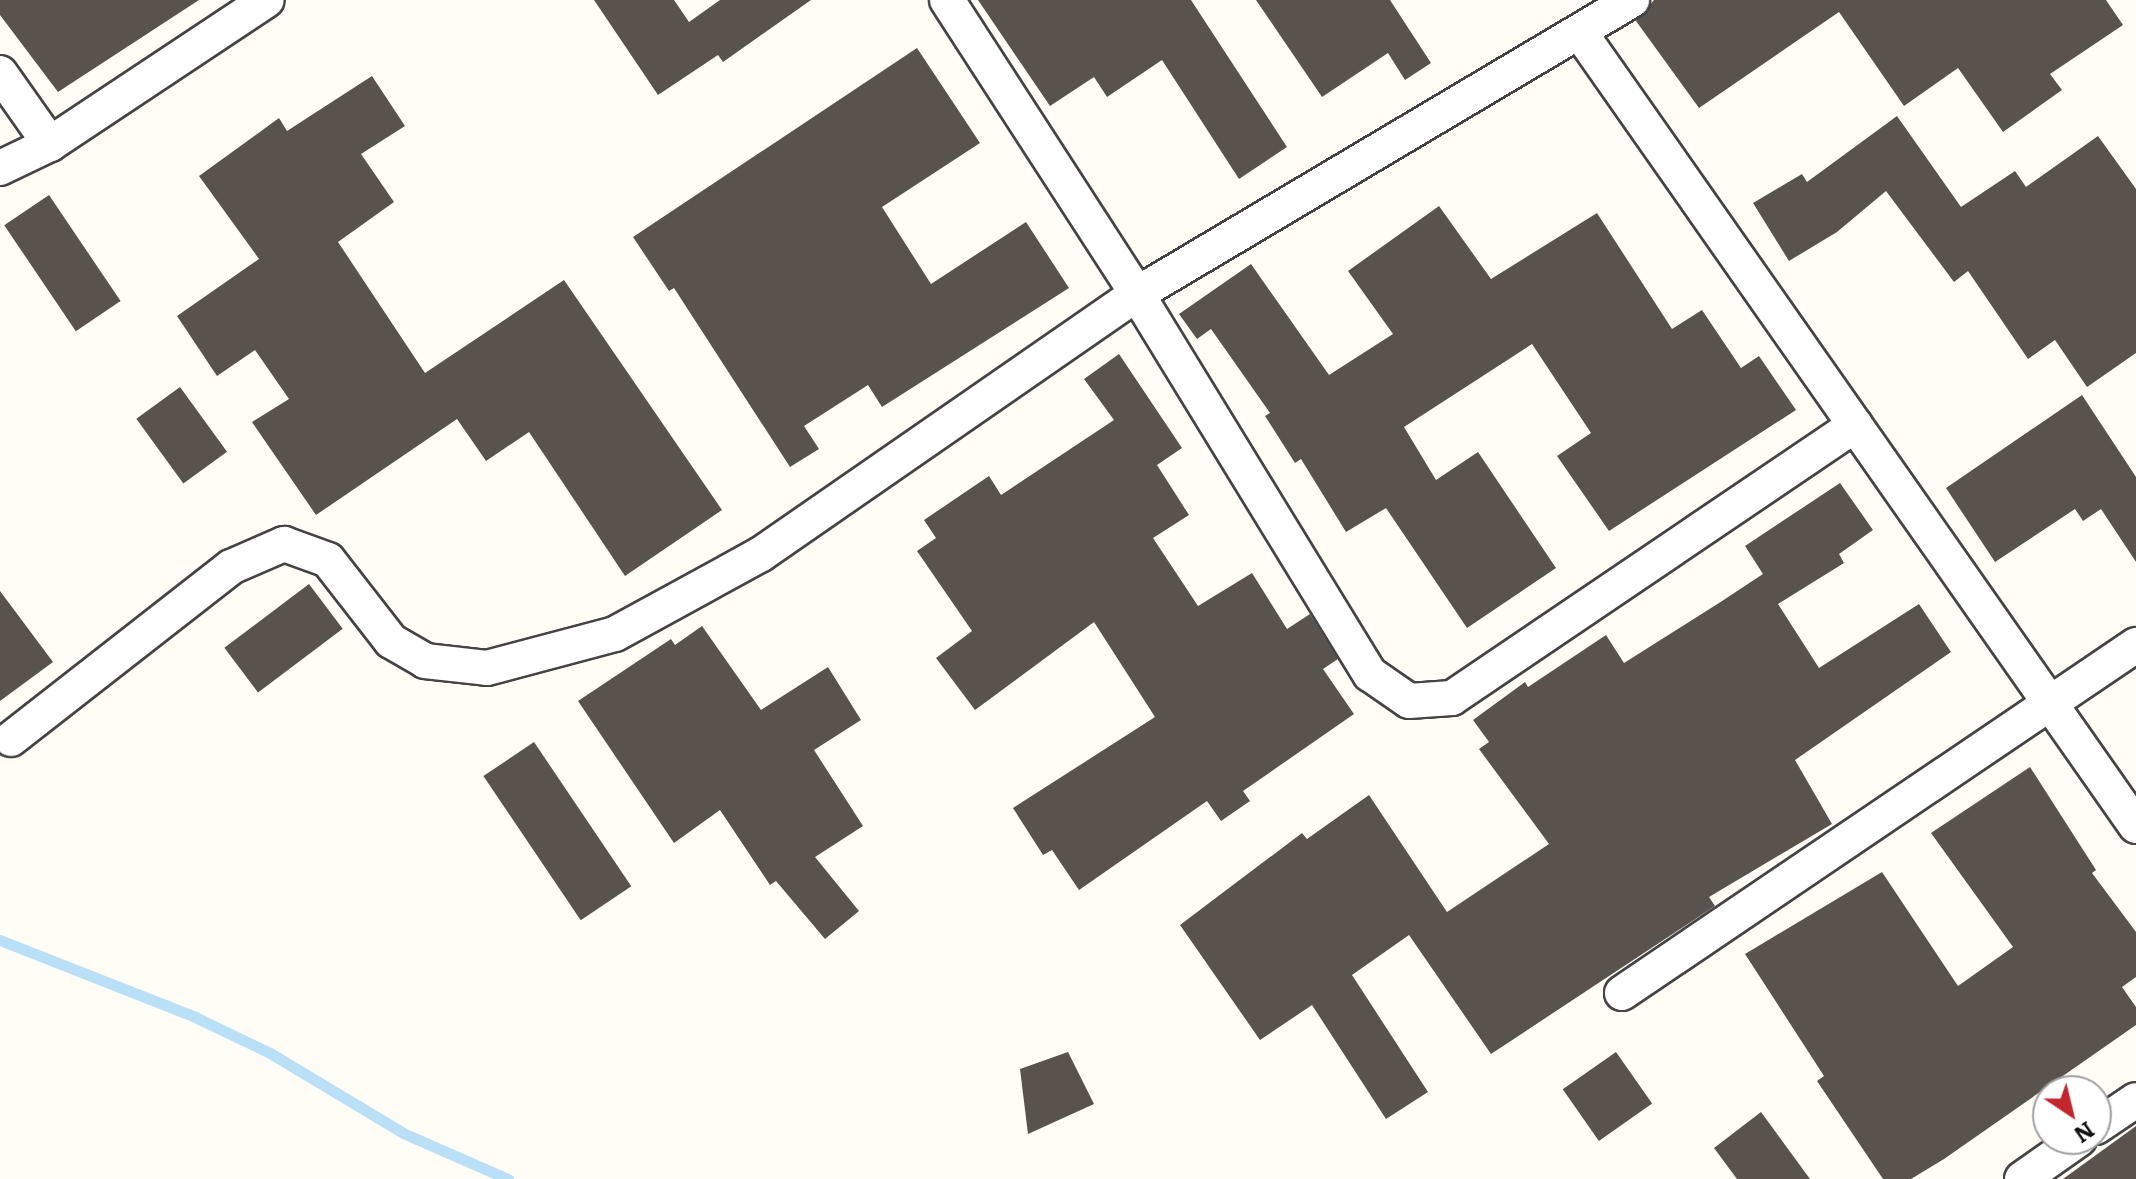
<!DOCTYPE html>
<style>
body{margin:0}
#map{position:relative;width:2136px;height:1179px;overflow:hidden;background:#fffdf5;font-family:Literata,serif}
div>[style]{position:absolute}
.stream>*{height:11px;margin:-5.5px;padding:0 5.5px;transform-origin:5.5px;border-radius:5.5px;background:#b9e0f7}
.building>*{inset:0;background:#5a524d;transform-origin:0 0}
.roads{filter:drop-shadow(2px 0 #444) drop-shadow(-2px 0 #444) drop-shadow(0 2px #444) drop-shadow(0 -2px #444)}
.minor>*{height:34px;margin:-17px;padding:0 17px;transform-origin:17px;border-radius:17px;background:#fff}
span{translate:-50% -50%;white-space:nowrap;text-align:center;line-height:1.15;-webkit-text-stroke:8px #fff;paint-order:stroke}
.north{position:absolute;left:2032px;top:1075px;width:80px;height:80px;box-sizing:border-box;background:#fff;border:2px solid #a0a0a0;border-radius:50%;rotate:145deg;font-size:22px;font-weight:700;line-height:32px;text-align:center;color:#111}
.north::after{content:'';display:block;margin:auto;width:28px;height:36px;background:#c4262e;clip-path:polygon(50% 0,100% 100%,50% 72%,0 100%)}
</style>
<div id="map">
<div class="stream">
<i style="left:0;top:940px;width:210px;rotate:21.5deg"></i>
<i style="left:195px;top:1017px;width:83px;rotate:25.6deg"></i>
<i style="left:270px;top:1053px;width:155px;rotate:31deg"></i>
<i style="left:403px;top:1133px;width:115px;rotate:23.7deg"></i>
</div>
<div class="building">
<i style="clip-path:polygon(0 0,199px 0,58px 92px,0 15px)"></i>
<i style="clip-path:polygon(594px 0,674px 0,689px 22px,720px 0,811px 0,723px 62px,718px 55px,658px 95px)"></i>
<i style="clip-path:polygon(978px 0,1191px 0,1287px 147px,1239px 179px,1162px 60px,1107px 97px,1094px 77px,1050px 106px)"></i>
<i style="clip-path:polygon(1256px 0,1390px 0,1431px 63px,1405px 80px,1388px 53px,1322px 97px)"></i>
<i style="clip-path:polygon(1654px 0,2106px 0,2123px 25px,2050px 74px,2062px 90px,2003px 132px,1958px 68px,1904px 106px,1839px 12px,1699px 108px,1636px 21px)"></i>
<i style="clip-path:polygon(917px 48px,980px 143px,882px 207px,931px 284px,1026px 222px,1069px 288px,882px 407px,868px 385px,804px 426px,819px 449px,790px 467px,674px 288px,669px 291px,633px 237px)"></i>
<i style="clip-path:polygon(372px 76px,405px 126px,361px 154px,394px 202px,338px 242px,425px 373px,564px 280px,722px 510px,625px 576px,529px 432px,486px 461px,457px 419px,316px 515px,252px 422px,289px 399px,255px 350px,217px 376px,177px 316px,259px 259px,199px 176px,279px 118px,287px 131px)"></i>
<i style="clip-path:polygon(1897px 116px,1961px 207px,2015px 171px,2026px 187px,2098px 136px,2136px 189px,2136px 353px,2087px 387px,2055px 340px,2028px 359px,1968px 271px,1954px 282px,1886px 191px,1837px 232px,1789px 261px,1753px 203px,1802px 174px,1807px 182px)"></i>
<i style="left:49px;top:195px;width:128px;height:54px;rotate:56deg"></i>
<i style="clip-path:polygon(1439px 206px,1491px 279px,1597px 213px,1672px 329px,1702px 310px,1741px 368px,1759px 356px,1796px 410px,1609px 531px,1557px 456px,1591px 433px,1532px 344px,1404px 427px,1436px 480px,1478px 452px,1556px 568px,1467px 628px,1386px 508px,1346px 532px,1301px 459px,1295px 463px,1265px 416px,1270px 413px,1211px 329px,1197px 339px,1179px 314px,1251px 264px,1329px 375px,1393px 334px,1348px 271px)"></i>
<i style="clip-path:polygon(1119px 354px,1182px 448px,1157px 465px,1189px 515px,1153px 538px,1198px 606px,1252px 573px,1287px 629px,1310px 614px,1338px 659px,1323px 669px,1354px 714px,1243px 791px,1250px 801px,1221px 821px,1207px 801px,1079px 890px,1052px 850px,1043px 855px,1013px 808px,1155px 717px,1094px 622px,975px 710px,936px 658px,972px 631px,917px 551px,936px 538px,924px 520px,989px 476px,1001px 495px,1114px 420px,1084px 379px)"></i>
<i style="left:180px;top:387px;width:80px;height:54px;rotate:54deg"></i>
<i style="clip-path:polygon(2082px 395px,2136px 477px,2136px 562px,2101px 509px,2083px 521px,2075px 509px,1995px 562px,1946px 488px)"></i>
<i style="clip-path:polygon(1840px 483px,1873px 530px,1839px 554px,1844px 563px,1778px 604px,1819px 668px,1919px 604px,1951px 652px,1795px 760px,1832px 824px,1709px 897px,1715px 906px,1491px 1054px,1409px 935px,1352px 975px,1428px 1092px,1386px 1119px,1312px 1005px,1260px 1040px,1180px 925px,1302px 833px,1307px 839px,1369px 795px,1447px 912px,1549px 844px,1479px 749px,1489px 742px,1473px 720px,1525px 682px,1528px 687px,1606px 635px,1624px 663px,1719px 603px,1763px 574px,1745px 546px)"></i>
<i style="left:309px;top:584px;width:56px;height:106px;rotate:53deg"></i>
<i style="clip-path:polygon(0 591px,53px 662px,0 701px)"></i>
<i style="clip-path:polygon(702px 626px,761px 710px,828px 667px,861px 720px,814px 750px,863px 826px,815px 857px,859px 911px,825px 939px,776px 881px,770px 885px,720px 810px,674px 843px,578px 701px,671px 639px,675px 645px)"></i>
<i style="left:534px;top:742px;width:174px;height:61px;rotate:56deg"></i>
<i style="clip-path:polygon(2030px 767px,2096px 870px,2092px 873px,2136px 932px,2136px 977px,2122px 987px,2136px 1007px,2136px 1025px,1944px 1159px,1911px 1179px,1883px 1179px,1817px 1081px,1824px 1076px,1745px 954px,1882px 872px,1958px 986px,2013px 947px,1931px 833px)"></i>
<i style="clip-path:polygon(1068px 1052px,1094px 1104px,1028px 1134px,1020px 1069px)"></i>
<i style="left:1616px;top:1052px;width:63px;height:65px;rotate:55deg"></i>
<i style="clip-path:polygon(1761px 1112px,1810px 1179px,1737px 1179px,1714px 1148px)"></i>
<i style="clip-path:polygon(2136px 1126px,2136px 1179px,2063px 1179px)"></i>
</div>
<div class="roads">
<div class="minor">
<i style="left:947px;top:0;width:350px;rotate:57.1deg"></i>
<i style="left:1137px;top:294px;width:446px;rotate:58.5deg"></i>
<i style="left:1370px;top:674px;width:47px;rotate:34.7deg"></i>
<i style="left:1409px;top:701px;width:43px;rotate:-4deg"></i>
<i style="left:1452px;top:698px;width:487px;rotate:-34.1deg"></i>
<i style="left:1581px;top:34px;width:967px;rotate:54.98deg"></i>
<i style="left:0;top:73px;width:87px;rotate:54.8deg"></i>
<i style="left:0;top:168px;width:55px;rotate:-25.6deg"></i>
<i style="left:50px;top:144px;width:260px;rotate:-33.6deg"></i>
<i style="left:11px;top:739px;width:279px;rotate:-38deg"></i>
<i style="left:231px;top:567px;width:58px;rotate:-23.5deg"></i>
<i style="left:284px;top:544px;width:47px;rotate:20deg"></i>
<i style="left:328px;top:560px;width:103px;rotate:52.1deg"></i>
<i style="left:391px;top:641px;width:39px;rotate:30deg"></i>
<i style="left:425px;top:661px;width:62px;rotate:6.4deg"></i>
<i style="left:487px;top:668px;width:132px;rotate:-14.9deg"></i>
<i style="left:615px;top:634px;width:166px;rotate:-28.7deg"></i>
<i style="left:761px;top:554px;width:457px;rotate:-34.7deg"></i>
<i style="left:1137px;top:294px;width:576px;rotate:-30.71deg"></i>
<i style="left:1622px;top:993px;width:621px;rotate:-34.1deg"></i>
<i style="left:2096px;top:1127px;width:48px;rotate:-34deg"></i>
<i style="left:2022px;top:1179px;width:70px;rotate:-35.1deg"></i>
</div>
</div>
<div class="north">N</div>
</div>
